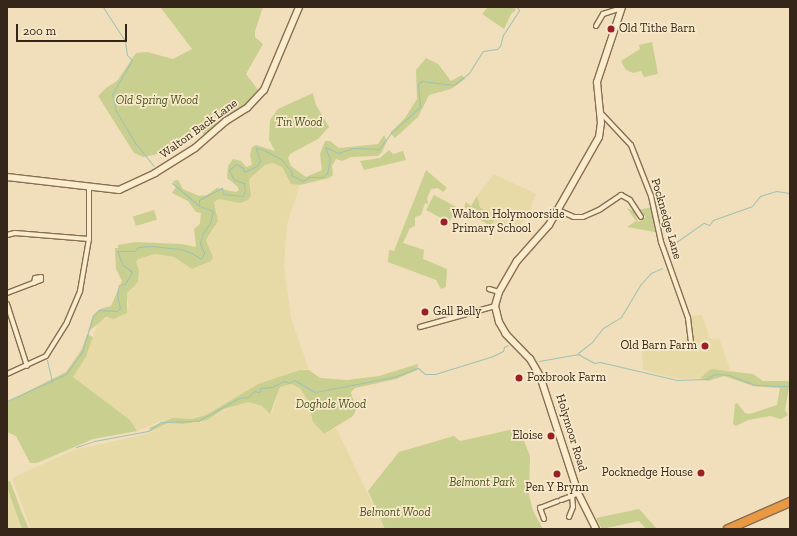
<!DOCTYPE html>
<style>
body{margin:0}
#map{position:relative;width:797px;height:536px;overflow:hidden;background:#f1deba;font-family:"Zilla Slab",serif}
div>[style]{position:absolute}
.farmland>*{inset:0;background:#e7daa7}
.green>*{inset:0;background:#c9cf8e;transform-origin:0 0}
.stream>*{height:1px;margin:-0.5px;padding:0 0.5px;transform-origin:0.5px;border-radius:0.5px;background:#9fc1b5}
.roads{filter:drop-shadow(1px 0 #886e53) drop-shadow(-1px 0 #886e53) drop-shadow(0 1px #886e53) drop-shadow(0 -1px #886e53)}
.street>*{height:4px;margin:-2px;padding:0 2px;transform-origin:2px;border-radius:2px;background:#fbeccd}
.secondary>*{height:6px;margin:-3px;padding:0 3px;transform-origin:3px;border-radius:3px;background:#fbeccd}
.highway>*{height:8px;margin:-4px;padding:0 4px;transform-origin:4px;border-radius:4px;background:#e89942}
.dots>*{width:11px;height:11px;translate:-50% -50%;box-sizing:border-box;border:2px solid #f8e9ca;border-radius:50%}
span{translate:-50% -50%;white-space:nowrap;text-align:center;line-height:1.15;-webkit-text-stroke:3.5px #f8e9ca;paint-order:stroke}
.poi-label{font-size:12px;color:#36261a}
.left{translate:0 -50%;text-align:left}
.right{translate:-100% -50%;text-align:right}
.park-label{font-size:12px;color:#48541f;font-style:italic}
.street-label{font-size:12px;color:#36261a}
.frame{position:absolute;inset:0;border:8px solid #36261a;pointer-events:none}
.scale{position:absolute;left:16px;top:24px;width:111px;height:18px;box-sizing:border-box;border:2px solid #36261a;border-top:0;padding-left:5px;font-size:12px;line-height:14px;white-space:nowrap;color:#36261a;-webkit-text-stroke:3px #f8e9ca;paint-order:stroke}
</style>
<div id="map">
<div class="farmland">
<i style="clip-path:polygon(272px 163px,282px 167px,291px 184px,300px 185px,287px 224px,284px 265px,291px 318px,309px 370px,303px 369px,258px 384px,206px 415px,192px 419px,161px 421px,137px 431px,130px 420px,73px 377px,86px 357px,98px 323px,129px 307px,126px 293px,138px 282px,139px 270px,135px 262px,137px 259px,155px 254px,174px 257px,192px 269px,205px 264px,211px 252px,206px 240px,214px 230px,217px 213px,214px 202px,219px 199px,240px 203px,251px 188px,249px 179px,265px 165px)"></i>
<i style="clip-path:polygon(494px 174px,536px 194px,527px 217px,519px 227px,513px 225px,512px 230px,504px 225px,501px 230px,498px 228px,492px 222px,495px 218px,480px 207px,477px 196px)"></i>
<i style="clip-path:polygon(702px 315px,710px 339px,719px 338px,730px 370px,704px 374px,700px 378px,680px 379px,643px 370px,642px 351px,661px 349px,684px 340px,692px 339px,690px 316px)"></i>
<i style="clip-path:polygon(285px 384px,297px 384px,300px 388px,307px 399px,313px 422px,324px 434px,336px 428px,385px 529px,31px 529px,12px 478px,74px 450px,147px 434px,169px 423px,183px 424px,216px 415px,236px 404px,248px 402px,262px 406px,272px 413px,280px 387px)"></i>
<i style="clip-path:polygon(7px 487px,17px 511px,22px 529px,7px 529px)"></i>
</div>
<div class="green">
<i style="clip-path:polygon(157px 7px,263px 7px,255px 31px,255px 37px,263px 44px,246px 74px,258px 90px,245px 106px,205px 137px,199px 126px,158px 154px,143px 157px,134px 153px,98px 96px,106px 88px,117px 81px,136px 53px,147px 52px,173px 59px,192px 49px,161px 8px)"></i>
<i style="clip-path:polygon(488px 7px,514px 7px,516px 10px,511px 14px,504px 29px,482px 14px)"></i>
<i style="clip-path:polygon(652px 42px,658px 74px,644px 77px,641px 71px,633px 73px,626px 70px,621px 61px,640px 49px,639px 45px)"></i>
<i style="clip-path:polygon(426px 58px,438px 64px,451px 81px,462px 75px,465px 79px,451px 89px,429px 95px,418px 117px,395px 138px,390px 133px,405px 118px,417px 99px,416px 70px)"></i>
<i style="clip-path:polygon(313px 93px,316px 105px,329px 127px,318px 139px,290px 154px,288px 158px,291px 166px,306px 177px,322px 170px,320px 154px,325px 141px,330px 141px,339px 148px,360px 146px,378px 144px,384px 135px,387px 141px,382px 152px,378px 156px,351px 157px,342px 161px,336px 159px,332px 166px,333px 175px,329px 178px,300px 185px,291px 184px,282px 167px,272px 163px,265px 165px,249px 179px,251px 196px,248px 200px,240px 203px,219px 199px,214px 202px,218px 221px,206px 240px,213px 257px,211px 261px,192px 269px,174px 257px,155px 254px,138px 259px,136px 262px,139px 270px,138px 282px,127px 293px,127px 313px,114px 319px,106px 317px,88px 332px,93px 315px,100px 309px,111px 306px,122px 281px,116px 269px,115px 248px,118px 248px,118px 245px,136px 242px,182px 244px,196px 247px,194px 229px,200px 224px,201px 213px,196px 212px,188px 201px,172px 193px,176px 187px,173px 181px,178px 180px,183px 189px,199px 196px,207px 195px,217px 188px,236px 192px,239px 190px,237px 186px,227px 178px,228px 166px,233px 159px,241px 161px,246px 167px,252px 165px,250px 155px,252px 147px,256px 145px,275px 151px,269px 140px,270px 120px,278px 109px)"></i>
<i style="clip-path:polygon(389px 150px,393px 154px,403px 151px,406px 160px,364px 170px,360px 161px,380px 158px)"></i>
<i style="clip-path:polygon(426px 170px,447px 188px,443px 192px,438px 188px,431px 189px,427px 198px,428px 204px,425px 203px,421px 215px,415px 217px,415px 226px,410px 228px,403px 243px,424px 250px,423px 259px,447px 269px,446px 287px,441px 289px,436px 280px,388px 262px,389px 250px,394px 251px)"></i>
<i style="left:434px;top:195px;width:26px;height:17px;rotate:28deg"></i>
<i style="clip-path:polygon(477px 196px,480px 207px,495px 219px,490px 226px,476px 217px,473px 210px,464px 208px,466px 202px,471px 206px)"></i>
<i style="clip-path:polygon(653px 207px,655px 232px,627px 227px,636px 221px,627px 208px,634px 211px,638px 222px,646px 217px,638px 210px)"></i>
<i style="left:154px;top:210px;width:10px;height:22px;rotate:73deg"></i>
<i style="clip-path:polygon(87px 334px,93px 337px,86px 357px,73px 377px,130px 420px,137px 431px,93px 439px,37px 463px,30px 463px,16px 436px,7px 432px,7px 402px,66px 372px,82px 349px)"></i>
<i style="clip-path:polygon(418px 364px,417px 370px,396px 379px,355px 388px,351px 392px,352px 397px,358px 406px,353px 416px,324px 434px,313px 422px,307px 399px,300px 388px,291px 384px,280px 387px,270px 414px,262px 406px,248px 402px,224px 409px,207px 420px,183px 424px,168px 423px,151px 431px,149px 428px,173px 418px,192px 419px,206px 415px,258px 384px,300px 370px,309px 370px,320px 378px,347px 380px,379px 376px)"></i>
<i style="clip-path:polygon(711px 369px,753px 374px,763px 381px,790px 381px,785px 410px,788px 415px,781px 419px,770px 416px,748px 420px,736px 426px,733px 424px,735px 404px,737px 403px,745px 413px,750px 414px,777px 405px,780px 388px,753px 386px,724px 376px,708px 381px,700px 378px)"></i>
<i style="clip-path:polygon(519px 428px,530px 456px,529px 495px,533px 511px,543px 529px,385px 529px,368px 491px,399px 452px,454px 436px,460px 441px)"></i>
<i style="clip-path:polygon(10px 481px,22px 513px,29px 529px,22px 529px,7px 487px,7px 482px)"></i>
<i style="clip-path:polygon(639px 509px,657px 529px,646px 529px,639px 521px,602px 529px,596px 518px)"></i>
</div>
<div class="stream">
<i style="left:103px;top:7px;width:40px;rotate:57.1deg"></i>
<i style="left:125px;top:41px;width:14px;rotate:82deg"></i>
<i style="left:127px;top:55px;width:7px;rotate:45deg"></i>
<i style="left:132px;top:60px;width:39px;rotate:120deg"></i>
<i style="left:112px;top:94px;width:17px;rotate:77deg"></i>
<i style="left:116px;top:111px;width:39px;rotate:59deg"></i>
<i style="left:136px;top:144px;width:28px;rotate:51deg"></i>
<i style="left:172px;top:183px;width:35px;rotate:40deg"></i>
<i style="left:672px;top:245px;width:39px;rotate:-35deg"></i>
<i style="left:704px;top:223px;width:5px;rotate:22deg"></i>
<i style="left:709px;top:225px;width:6px;rotate:-51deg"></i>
<i style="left:713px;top:220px;width:41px;rotate:-19.7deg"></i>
<i style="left:752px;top:206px;width:13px;rotate:-51deg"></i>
<i style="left:760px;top:196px;width:17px;rotate:-17deg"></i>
<i style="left:776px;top:191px;width:14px;rotate:8deg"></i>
<i style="left:578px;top:353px;width:18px;rotate:-38deg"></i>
<i style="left:592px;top:342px;width:18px;rotate:-52deg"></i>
<i style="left:603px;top:328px;width:21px;rotate:-31deg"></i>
<i style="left:621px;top:317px;width:39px;rotate:-59deg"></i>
<i style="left:641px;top:284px;width:15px;rotate:-48deg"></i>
<i style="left:651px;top:273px;width:12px;rotate:-24deg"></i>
<i style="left:47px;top:360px;width:22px;rotate:77deg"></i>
<i style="left:539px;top:361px;width:40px;rotate:-10deg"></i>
<i style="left:578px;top:354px;width:18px;rotate:29deg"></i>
<i style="left:594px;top:363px;width:6px;rotate:-9deg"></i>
<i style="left:600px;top:362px;width:79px;rotate:13.2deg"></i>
<i style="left:677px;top:380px;width:29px;rotate:-2deg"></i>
<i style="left:706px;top:379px;width:10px;rotate:-29deg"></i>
<i style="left:715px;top:374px;width:14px;rotate:4deg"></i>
<i style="left:729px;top:375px;width:28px;rotate:21deg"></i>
<i style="left:755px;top:385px;width:35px;rotate:2deg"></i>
<i style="left:7px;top:401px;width:65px;rotate:-24.6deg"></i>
<i style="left:66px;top:374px;width:27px;rotate:-54deg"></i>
<i style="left:82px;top:352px;width:38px;rotate:-73deg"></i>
<i style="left:93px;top:316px;width:8px;rotate:-45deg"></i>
<i style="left:99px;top:310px;width:18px;rotate:3deg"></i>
<i style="left:117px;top:311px;width:4px;rotate:-45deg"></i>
<i style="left:120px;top:308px;width:13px;rotate:-103deg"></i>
<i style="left:117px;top:295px;width:10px;rotate:-79deg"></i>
<i style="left:119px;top:285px;width:6px;rotate:-9deg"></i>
<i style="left:125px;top:284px;width:14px;rotate:-60deg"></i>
<i style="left:132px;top:272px;width:11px;rotate:-142deg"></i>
<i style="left:123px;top:265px;width:15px;rotate:-113deg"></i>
<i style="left:117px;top:251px;width:18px"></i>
<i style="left:135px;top:251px;width:5px;rotate:-53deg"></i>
<i style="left:138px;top:247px;width:13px;rotate:-4deg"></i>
<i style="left:151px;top:246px;width:29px;rotate:6deg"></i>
<i style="left:180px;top:249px;width:10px;rotate:17deg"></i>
<i style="left:190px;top:252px;width:13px;rotate:32deg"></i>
<i style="left:201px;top:259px;width:7px;rotate:-63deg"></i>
<i style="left:204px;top:253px;width:11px;rotate:-112deg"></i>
<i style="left:200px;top:243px;width:10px;rotate:-73deg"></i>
<i style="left:203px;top:233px;width:12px;rotate:-55deg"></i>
<i style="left:210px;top:223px;width:12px;rotate:-76deg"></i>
<i style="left:213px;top:211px;width:15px;rotate:-160deg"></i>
<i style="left:199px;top:206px;width:6px;rotate:-90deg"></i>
<i style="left:199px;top:200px;width:26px;rotate:-28deg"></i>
<i style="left:222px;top:188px;width:6px;rotate:81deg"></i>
<i style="left:223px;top:194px;width:20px;rotate:6deg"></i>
<i style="left:243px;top:196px;width:6px;rotate:-72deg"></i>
<i style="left:245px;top:190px;width:7px;rotate:-98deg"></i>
<i style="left:244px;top:183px;width:10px;rotate:-163deg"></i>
<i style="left:234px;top:180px;width:11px;rotate:-117deg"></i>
<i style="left:229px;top:170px;width:9px;rotate:-41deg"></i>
<i style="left:236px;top:164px;width:8px;rotate:30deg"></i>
<i style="left:243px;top:168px;width:4px;rotate:76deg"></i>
<i style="left:244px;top:172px;width:14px;rotate:-25deg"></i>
<i style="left:257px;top:166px;width:6px;rotate:-59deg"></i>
<i style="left:260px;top:161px;width:14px;rotate:-107deg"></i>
<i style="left:256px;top:148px;width:6px;rotate:9deg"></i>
<i style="left:262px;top:149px;width:21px;rotate:28deg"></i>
<i style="left:281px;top:159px;width:17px;rotate:50deg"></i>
<i style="left:292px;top:172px;width:3px;rotate:108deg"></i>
<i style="left:291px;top:175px;width:13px;rotate:27deg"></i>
<i style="left:303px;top:181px;width:7px;rotate:-34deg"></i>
<i style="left:309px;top:177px;width:14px"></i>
<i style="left:323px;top:177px;width:6px;rotate:-45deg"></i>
<i style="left:327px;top:173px;width:14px;rotate:-78deg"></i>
<i style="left:330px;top:159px;width:13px;rotate:-113deg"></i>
<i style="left:325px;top:147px;width:14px;rotate:25deg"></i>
<i style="left:338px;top:153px;width:16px;rotate:-18deg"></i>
<i style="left:353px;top:148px;width:26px;rotate:2deg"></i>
<i style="left:379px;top:149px;width:21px;rotate:-53deg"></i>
<i style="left:392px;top:132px;width:38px;rotate:-42deg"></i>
<i style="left:420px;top:107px;width:23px;rotate:-95deg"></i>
<i style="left:418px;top:84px;width:5px;rotate:-37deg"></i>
<i style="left:422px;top:81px;width:32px;rotate:7deg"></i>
<i style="left:454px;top:85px;width:19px;rotate:-39deg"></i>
<i style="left:469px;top:73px;width:26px;rotate:-58deg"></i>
<i style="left:483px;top:51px;width:14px;rotate:-8deg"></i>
<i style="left:497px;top:49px;width:4px;rotate:-45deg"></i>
<i style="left:500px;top:46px;width:11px;rotate:-75deg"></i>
<i style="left:503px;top:35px;width:30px;rotate:-57deg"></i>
<i style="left:519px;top:10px;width:4px;rotate:-124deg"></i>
<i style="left:76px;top:447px;width:19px;rotate:-18deg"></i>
<i style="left:94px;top:441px;width:55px;rotate:-10.5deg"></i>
<i style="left:148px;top:431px;width:16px;rotate:-35deg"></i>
<i style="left:161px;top:422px;width:37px;rotate:-2deg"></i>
<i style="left:198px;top:421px;width:47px;rotate:-29.3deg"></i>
<i style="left:239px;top:398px;width:9px;rotate:-6deg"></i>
<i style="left:248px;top:397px;width:8px;rotate:-45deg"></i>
<i style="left:254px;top:391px;width:5px;rotate:11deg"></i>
<i style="left:259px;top:392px;width:4px;rotate:-63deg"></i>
<i style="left:261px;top:388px;width:11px;rotate:-5deg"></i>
<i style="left:272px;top:387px;width:13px;rotate:-27deg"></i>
<i style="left:284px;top:381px;width:5px;rotate:22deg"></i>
<i style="left:289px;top:383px;width:6px;rotate:-31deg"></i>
<i style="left:294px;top:380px;width:24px;rotate:30deg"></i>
<i style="left:315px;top:392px;width:80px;rotate:-10.8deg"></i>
<i style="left:394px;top:377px;width:26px;rotate:-21deg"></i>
<i style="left:418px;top:368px;width:9px;rotate:41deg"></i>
<i style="left:425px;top:374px;width:10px"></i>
<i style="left:435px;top:374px;width:61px;rotate:-17.2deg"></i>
<i style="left:493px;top:356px;width:11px;rotate:-27deg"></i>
<i style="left:503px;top:351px;width:4px;rotate:-76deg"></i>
<i style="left:504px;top:347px;width:4px;rotate:-27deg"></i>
</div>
<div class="roads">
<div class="street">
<i style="left:596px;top:26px;width:14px;rotate:-60deg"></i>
<i style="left:603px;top:14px;width:20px;rotate:-18deg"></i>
<i style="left:600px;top:112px;width:45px;rotate:46.8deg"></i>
<i style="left:631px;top:145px;width:55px;rotate:68.6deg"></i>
<i style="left:651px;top:196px;width:47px;rotate:77.7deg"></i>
<i style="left:661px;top:242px;width:81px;rotate:70.4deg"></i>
<i style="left:688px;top:318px;width:26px;rotate:83deg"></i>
<i style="left:558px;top:210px;width:17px;rotate:24deg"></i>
<i style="left:574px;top:217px;width:9px"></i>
<i style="left:583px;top:217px;width:17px;rotate:-24deg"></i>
<i style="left:599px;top:210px;width:27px;rotate:-34deg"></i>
<i style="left:621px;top:195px;width:10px;rotate:29deg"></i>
<i style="left:630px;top:200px;width:20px;rotate:57deg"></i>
<i style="left:7px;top:235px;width:8px;rotate:-14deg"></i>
<i style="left:15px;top:233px;width:74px;rotate:4.6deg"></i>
<i style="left:489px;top:289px;width:10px;rotate:17deg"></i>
<i style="left:7px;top:293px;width:36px;rotate:-21deg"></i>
<i style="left:41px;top:280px;width:3px;rotate:-90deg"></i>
<i style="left:41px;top:277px;width:6px;rotate:171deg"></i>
<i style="left:35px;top:278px;width:5px;rotate:101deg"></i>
<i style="left:7px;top:304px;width:65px;rotate:72.1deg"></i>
<i style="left:420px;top:327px;width:78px;rotate:-15.6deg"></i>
<i style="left:7px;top:374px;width:43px;rotate:-24.8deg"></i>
<i style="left:46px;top:356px;width:40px;rotate:-58deg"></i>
<i style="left:67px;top:322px;width:34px;rotate:-67deg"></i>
<i style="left:80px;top:291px;width:53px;rotate:-80.2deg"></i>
<i style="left:89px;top:239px;width:53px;rotate:-90deg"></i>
<i style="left:561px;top:500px;width:12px;rotate:-20deg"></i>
<i style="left:569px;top:517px;width:11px;rotate:-68deg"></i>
<i style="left:573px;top:507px;width:11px;rotate:-95deg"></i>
<i style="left:572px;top:496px;width:7px;rotate:-27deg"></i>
<i style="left:544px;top:519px;width:12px;rotate:-110deg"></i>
<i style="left:540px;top:508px;width:19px;rotate:-21deg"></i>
</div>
<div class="secondary">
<i style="left:7px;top:177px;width:113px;rotate:6.6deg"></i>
<i style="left:119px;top:190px;width:40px;rotate:-25deg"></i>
<i style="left:155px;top:173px;width:47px;rotate:-32deg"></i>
<i style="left:195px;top:148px;width:41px;rotate:-41.1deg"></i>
<i style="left:226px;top:121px;width:25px;rotate:-32deg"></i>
<i style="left:247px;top:108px;width:25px;rotate:-47deg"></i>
<i style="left:264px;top:90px;width:90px;rotate:-67.1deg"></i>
<i style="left:596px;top:529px;width:40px;rotate:-116.6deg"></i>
<i style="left:578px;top:493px;width:123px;rotate:-108deg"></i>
<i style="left:540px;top:376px;width:20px;rotate:-120deg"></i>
<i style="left:530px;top:359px;width:35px;rotate:-134deg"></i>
<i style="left:506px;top:334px;width:14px;rotate:-120deg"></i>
<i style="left:499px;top:322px;width:16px;rotate:-104deg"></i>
<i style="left:495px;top:306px;width:15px;rotate:-74deg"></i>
<i style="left:499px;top:292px;width:36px;rotate:-60deg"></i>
<i style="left:517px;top:261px;width:48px;rotate:-48.4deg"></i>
<i style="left:549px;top:225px;width:101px;rotate:-60.4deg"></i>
<i style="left:599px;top:137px;width:14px;rotate:-82deg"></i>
<i style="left:601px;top:123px;width:41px;rotate:-95.6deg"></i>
<i style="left:597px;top:82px;width:79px;rotate:-71.6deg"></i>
</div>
<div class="highway">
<i style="left:728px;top:529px;width:68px;rotate:-23.5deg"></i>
</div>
</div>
<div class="dots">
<i style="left:611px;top:29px;background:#9b1f25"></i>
<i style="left:444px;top:222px;background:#9b1f25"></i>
<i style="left:425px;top:312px;background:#9b1f25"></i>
<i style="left:705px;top:346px;background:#9b1f25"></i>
<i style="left:519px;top:378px;background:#9b1f25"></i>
<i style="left:551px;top:436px;background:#9b1f25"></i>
<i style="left:701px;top:473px;background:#9b1f25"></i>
<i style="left:557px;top:474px;background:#9b1f25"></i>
</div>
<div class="poi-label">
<span class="left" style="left:619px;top:29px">Old Tithe Barn</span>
<span class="left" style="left:452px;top:222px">Walton Holymoorside<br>Primary School</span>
<span class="left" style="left:433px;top:312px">Gall Belly</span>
<span class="right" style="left:697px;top:346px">Old Barn Farm</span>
<span class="left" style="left:527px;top:378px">Foxbrook Farm</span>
<span class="right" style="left:543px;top:436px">Eloise</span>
<span class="right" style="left:693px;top:473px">Pocknedge House</span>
<span style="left:557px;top:488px">Pen Y Brynn</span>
</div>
<div class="park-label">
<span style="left:157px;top:101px">Old Spring Wood</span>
<span style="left:299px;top:123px">Tin Wood</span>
<span style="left:331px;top:405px">Doghole Wood</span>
<span style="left:482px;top:483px">Belmont Park</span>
<span style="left:395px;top:513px">Belmont Wood</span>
</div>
<div class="street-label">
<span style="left:199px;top:129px;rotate:-36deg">Walton Back Lane</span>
<span style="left:666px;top:219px;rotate:74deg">Pocknedge Lane</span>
<span style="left:571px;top:433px;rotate:73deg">Holymoor Road</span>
</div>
<div class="frame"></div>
<div class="scale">200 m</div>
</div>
